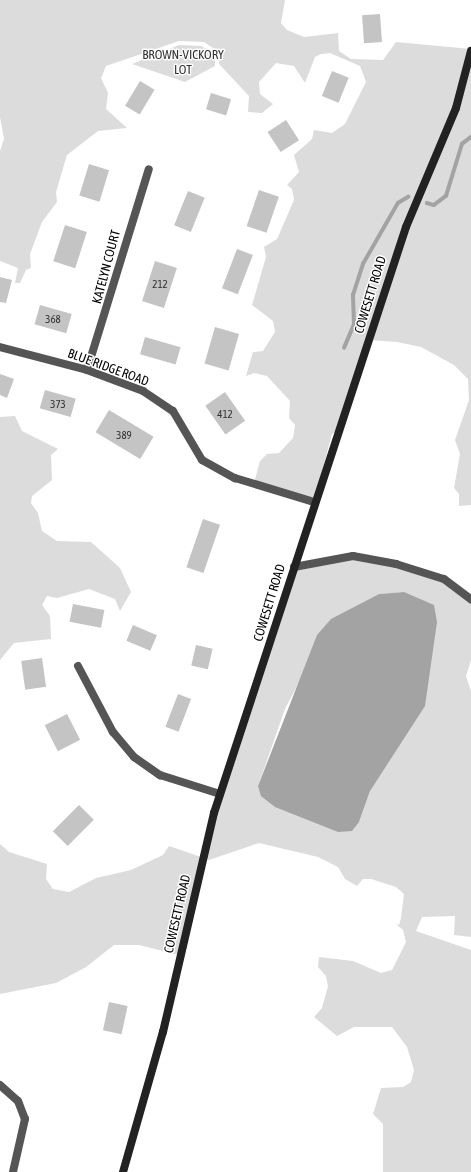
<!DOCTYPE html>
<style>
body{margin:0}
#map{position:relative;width:471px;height:1172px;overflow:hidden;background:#fff;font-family:"Asap Condensed",sans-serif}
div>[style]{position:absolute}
.green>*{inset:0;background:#dcdcdc}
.water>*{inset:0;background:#a3a3a3}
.stream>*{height:3.5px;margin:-1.75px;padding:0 1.75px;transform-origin:1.75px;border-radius:1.75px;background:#a3a3a3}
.building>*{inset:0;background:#c4c4c4;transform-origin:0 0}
.minor>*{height:8px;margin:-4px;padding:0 4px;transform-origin:4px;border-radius:4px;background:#555}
.secondary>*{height:8px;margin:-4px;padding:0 4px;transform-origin:4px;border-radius:4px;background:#222}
span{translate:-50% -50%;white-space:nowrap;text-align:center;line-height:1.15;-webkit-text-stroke:3px #fff;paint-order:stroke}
.number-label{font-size:11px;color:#313131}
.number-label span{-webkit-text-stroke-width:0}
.park-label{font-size:13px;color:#333}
.street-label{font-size:13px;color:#000}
</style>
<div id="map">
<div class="green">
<i style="clip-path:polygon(0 0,285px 0,281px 23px,287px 30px,304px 37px,338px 33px,339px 51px,351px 59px,383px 60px,396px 42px,471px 49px,471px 505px,459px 506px,459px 494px,454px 488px,460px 454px,455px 440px,469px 400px,468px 379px,454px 365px,421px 347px,397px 342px,369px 340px,340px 429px,332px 434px,315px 498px,254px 483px,260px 461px,267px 454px,279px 453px,293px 438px,295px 425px,289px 418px,290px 401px,267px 376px,254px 373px,246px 376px,253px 352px,263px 351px,275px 332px,273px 321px,252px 305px,266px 257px,264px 247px,277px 239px,294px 200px,292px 189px,287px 185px,299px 172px,294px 155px,312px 139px,314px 130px,332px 133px,345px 124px,366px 82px,360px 66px,330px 53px,321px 54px,315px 57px,305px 83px,294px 66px,276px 63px,259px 82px,260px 94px,273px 104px,262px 113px,248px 112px,249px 96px,219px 64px,219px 52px,204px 42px,179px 41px,106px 66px,101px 78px,108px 93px,106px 109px,127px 128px,98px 131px,67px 155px,56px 192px,57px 202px,42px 222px,30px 254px,31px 268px,26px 270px,20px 283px,15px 283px,18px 268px,0 261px,0 151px,4px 139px,0 117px)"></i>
<i style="clip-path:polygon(179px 45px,201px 46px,215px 54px,215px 66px,185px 82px,132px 64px)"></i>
<i style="clip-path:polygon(15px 416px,22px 431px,58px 449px,51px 455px,52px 480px,32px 496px,31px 503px,38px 513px,42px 531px,57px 541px,91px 542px,120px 568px,131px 592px,120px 611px,115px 599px,89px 589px,57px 598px,47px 596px,42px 605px,50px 616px,51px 639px,14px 643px,0 660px,0 417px)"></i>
<i style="clip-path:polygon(evenodd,352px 557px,427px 573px,471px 600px,471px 660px,466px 676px,471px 691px,471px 937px,454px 935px,455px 916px,422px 917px,416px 931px,471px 950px,471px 1172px,383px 1172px,383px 1124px,373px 1114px,381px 1088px,403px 1087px,411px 1082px,414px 1070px,407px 1047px,392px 1027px,354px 1027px,337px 1036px,314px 1017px,322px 1008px,328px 986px,326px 976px,318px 967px,319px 957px,353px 961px,381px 973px,392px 970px,406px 942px,403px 930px,396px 924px,399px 925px,401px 918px,404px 894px,396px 887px,371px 879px,363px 879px,357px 886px,345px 879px,338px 867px,318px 857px,259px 843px,209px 860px,203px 858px,179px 955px,139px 945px,114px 945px,86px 967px,56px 983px,0 994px,0 844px,9px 852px,47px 864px,46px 879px,53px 889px,69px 892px,96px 878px,131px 870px,163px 855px,169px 846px,201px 857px,296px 566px,352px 557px,404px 592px,370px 791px,359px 822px,338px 832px,258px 786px,285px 709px,332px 619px,379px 594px,404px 592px)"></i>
</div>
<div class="water">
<i style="clip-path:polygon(404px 592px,434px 605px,437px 622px,425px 706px,370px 791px,359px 822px,352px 831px,338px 832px,275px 807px,261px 796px,258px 786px,317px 635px,331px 619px,379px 594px)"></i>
</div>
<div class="stream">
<i style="left:427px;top:203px;width:7px;rotate:16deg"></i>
<i style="left:434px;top:205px;width:15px;rotate:-37deg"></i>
<i style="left:446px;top:196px;width:54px;rotate:-72.9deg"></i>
<i style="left:462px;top:144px;width:11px;rotate:-38deg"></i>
<i style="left:344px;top:348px;width:25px;rotate:-67deg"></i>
<i style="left:354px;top:325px;width:30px;rotate:-92deg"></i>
<i style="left:353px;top:295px;width:33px;rotate:-72deg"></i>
<i style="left:363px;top:264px;width:70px;rotate:-60.2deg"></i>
<i style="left:398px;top:203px;width:12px;rotate:-31deg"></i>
</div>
<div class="building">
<i style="left:380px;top:14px;width:28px;height:18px;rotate:86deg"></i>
<i style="left:332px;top:71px;width:18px;height:27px;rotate:22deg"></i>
<i style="left:140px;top:81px;width:17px;height:29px;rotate:31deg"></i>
<i style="left:211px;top:93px;width:21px;height:17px;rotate:17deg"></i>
<i style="left:286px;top:120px;width:24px;height:22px;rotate:57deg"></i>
<i style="left:89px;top:164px;width:21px;height:33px;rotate:17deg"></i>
<i style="left:259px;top:190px;width:21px;height:38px;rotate:19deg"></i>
<i style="left:188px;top:191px;width:18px;height:37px;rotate:22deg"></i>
<i style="left:65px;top:225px;width:23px;height:38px;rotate:18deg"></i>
<i style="left:237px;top:249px;width:17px;height:42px;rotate:21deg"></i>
<i style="left:155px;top:261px;width:23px;height:42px;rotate:18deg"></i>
<i style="clip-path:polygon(0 277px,12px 280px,6px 303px,0 302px)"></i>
<i style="left:40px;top:305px;width:33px;height:20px;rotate:16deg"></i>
<i style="left:215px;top:327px;width:25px;height:38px;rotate:16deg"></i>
<i style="left:145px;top:337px;width:37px;height:18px;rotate:16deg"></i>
<i style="clip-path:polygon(0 374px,14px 379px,7px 398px,0 395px)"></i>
<i style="left:45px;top:390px;width:32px;height:19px;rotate:16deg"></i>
<i style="left:225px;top:392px;width:35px;height:24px;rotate:55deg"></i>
<i style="left:109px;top:410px;width:52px;height:26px;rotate:31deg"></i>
<i style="left:203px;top:519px;width:18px;height:51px;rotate:19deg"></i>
<i style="left:73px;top:604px;width:32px;height:18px;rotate:11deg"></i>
<i style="left:133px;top:625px;width:26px;height:17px;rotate:23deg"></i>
<i style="left:196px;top:645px;width:17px;height:21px;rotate:13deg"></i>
<i style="left:42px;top:658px;width:29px;height:21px;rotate:82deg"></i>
<i style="left:178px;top:694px;width:14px;height:35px;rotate:21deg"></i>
<i style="left:67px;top:714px;width:29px;height:25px;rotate:63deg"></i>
<i style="left:79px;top:805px;width:21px;height:37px;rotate:45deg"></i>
<i style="left:109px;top:1002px;width:19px;height:29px;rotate:12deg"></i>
</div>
<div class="minor">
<i style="left:0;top:347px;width:90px;rotate:14.8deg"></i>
<i style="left:87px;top:370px;width:60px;rotate:20.6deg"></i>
<i style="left:143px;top:391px;width:36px;rotate:34deg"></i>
<i style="left:173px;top:411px;width:57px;rotate:59.4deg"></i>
<i style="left:202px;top:460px;width:38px;rotate:29deg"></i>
<i style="left:235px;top:478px;width:83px;rotate:16.9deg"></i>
<i style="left:87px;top:370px;width:210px;rotate:-72.9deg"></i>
<i style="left:294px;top:567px;width:60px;rotate:-10.6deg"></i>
<i style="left:353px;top:556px;width:44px;rotate:10.5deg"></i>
<i style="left:396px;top:564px;width:50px;rotate:17.4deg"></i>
<i style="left:444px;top:579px;width:34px;rotate:37deg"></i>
<i style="left:78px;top:666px;width:75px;rotate:62.1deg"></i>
<i style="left:113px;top:732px;width:33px;rotate:50deg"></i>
<i style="left:134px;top:757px;width:32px;rotate:35deg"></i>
<i style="left:160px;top:775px;width:63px;rotate:17.6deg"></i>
<i style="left:0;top:1085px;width:24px;rotate:42deg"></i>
<i style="left:18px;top:1101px;width:19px;rotate:69deg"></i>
<i style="left:25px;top:1119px;width:54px;rotate:102.8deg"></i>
</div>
<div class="secondary">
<i style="left:123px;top:1172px;width:146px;rotate:-74.1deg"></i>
<i style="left:163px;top:1032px;width:225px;rotate:-76.9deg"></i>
<i style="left:214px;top:813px;width:617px;rotate:-71.86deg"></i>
<i style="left:406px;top:227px;width:129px;rotate:-67.2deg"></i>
<i style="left:456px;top:108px;width:59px;rotate:-75.3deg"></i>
</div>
<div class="number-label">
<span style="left:160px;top:284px">212</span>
<span style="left:53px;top:319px">368</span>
<span style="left:58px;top:404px">373</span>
<span style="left:225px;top:414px">412</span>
<span style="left:124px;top:435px">389</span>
</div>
<div class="park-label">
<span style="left:183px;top:63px">BROWN-VICKORY<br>LOT</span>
</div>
<div class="street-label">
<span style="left:107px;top:267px;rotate:-75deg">KATELYN COURT</span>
<span style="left:371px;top:295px;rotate:-73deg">COWESETT ROAD</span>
<span style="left:108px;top:368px;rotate:20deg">BLUE RIDGE ROAD</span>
<span style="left:270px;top:603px;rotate:-73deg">COWESETT ROAD</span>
<span style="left:178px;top:914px;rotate:-77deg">COWESETT ROAD</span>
</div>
</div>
